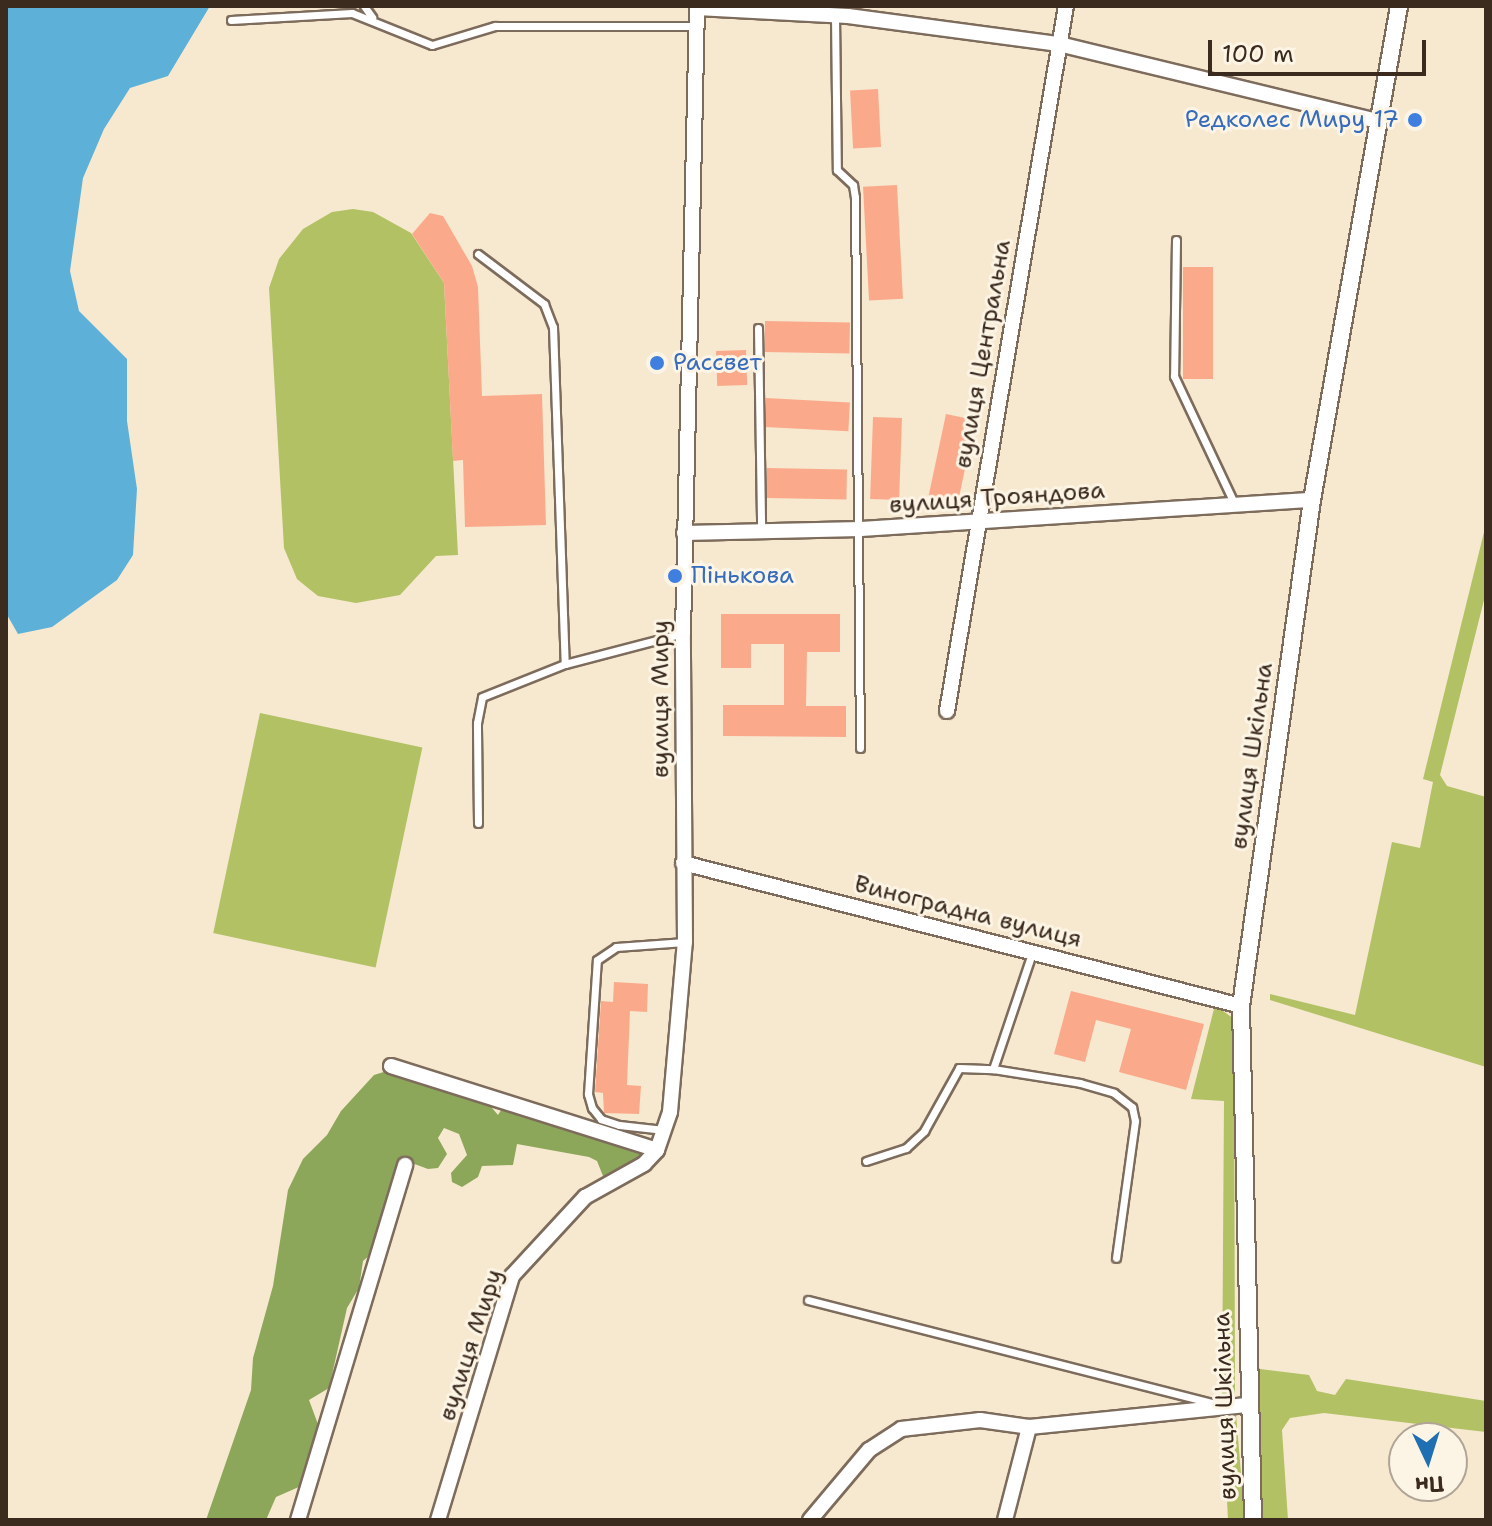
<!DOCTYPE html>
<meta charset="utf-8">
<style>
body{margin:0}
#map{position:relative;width:1492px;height:1526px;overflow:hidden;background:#f7e8d0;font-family:"Shantell Sans",sans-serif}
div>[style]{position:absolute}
.green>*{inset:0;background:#b1c164;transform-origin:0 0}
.forest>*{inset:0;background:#8ca75a}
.water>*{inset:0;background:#5db1d9}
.building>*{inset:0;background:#faaa8b;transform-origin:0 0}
.roads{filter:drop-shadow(2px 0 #7d6c5c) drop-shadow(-2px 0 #7d6c5c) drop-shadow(0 2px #7d6c5c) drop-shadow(0 -2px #7d6c5c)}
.service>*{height:7px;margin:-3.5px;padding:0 3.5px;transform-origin:3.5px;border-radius:3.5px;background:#fff}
.minor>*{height:14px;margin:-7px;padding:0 7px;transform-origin:7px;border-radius:7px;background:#fff}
.tertiary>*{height:16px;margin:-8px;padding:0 8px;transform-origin:8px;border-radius:8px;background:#fff}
.dots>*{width:22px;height:22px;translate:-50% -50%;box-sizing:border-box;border:4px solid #fcf5e5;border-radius:50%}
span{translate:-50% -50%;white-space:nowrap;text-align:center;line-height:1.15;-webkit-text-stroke:6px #fcf5e5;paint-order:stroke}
.shop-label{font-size:24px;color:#366cbe}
.right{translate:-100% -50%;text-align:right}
.left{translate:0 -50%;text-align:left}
.street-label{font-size:24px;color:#3b2a1e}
.frame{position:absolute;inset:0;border:8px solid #3b2a1e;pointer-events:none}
.north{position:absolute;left:1388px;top:1422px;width:80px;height:80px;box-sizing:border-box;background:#fcf5e5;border:2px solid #afa495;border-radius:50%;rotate:176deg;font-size:22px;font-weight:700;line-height:32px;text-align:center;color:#3b2a1e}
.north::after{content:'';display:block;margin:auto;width:28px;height:36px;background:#1f6fb2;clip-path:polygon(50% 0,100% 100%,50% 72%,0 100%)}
.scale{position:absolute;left:1208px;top:40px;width:218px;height:36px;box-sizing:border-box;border:4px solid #3b2a1e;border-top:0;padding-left:10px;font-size:24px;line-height:28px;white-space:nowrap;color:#3b2a1e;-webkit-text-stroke:6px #fcf5e5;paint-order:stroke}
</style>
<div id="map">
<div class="green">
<i style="clip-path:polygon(353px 209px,373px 212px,411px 233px,444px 283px,458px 555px,436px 556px,400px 595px,356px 603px,318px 596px,308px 588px,297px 579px,284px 548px,269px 288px,279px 259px,303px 229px,332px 212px)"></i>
<i style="clip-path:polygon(1486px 524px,1486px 592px,1440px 775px,1447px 786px,1486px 797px,1486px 1067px,1270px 1000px,1270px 994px,1355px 1015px,1392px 842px,1420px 848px,1433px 782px,1423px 779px)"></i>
<i style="left:260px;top:713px;width:166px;height:225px;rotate:12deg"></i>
<i style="clip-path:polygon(1215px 1005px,1234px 1019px,1235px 1403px,1245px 1520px,1228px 1520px,1222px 1397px,1224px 1101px,1191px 1099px)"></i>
<i style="clip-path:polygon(1253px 1357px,1260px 1369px,1309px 1375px,1317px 1391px,1335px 1395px,1346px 1379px,1486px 1401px,1486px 1432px,1324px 1413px,1290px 1418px,1282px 1430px,1288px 1520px,1262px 1520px)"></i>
</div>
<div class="forest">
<i style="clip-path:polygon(390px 1070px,487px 1102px,498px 1115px,503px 1107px,641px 1150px,644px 1156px,605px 1181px,597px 1161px,589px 1157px,517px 1144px,513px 1165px,482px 1166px,478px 1177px,462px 1187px,452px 1182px,451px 1173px,467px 1155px,459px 1134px,444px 1128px,438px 1138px,447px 1154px,438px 1168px,428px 1169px,401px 1159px,371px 1254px,363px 1261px,359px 1288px,347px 1308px,329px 1388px,309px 1400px,319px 1427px,301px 1486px,276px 1497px,266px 1520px,206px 1520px,251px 1390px,253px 1358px,273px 1286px,288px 1190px,303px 1159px,327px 1135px,341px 1111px,374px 1075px)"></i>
</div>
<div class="water">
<i style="clip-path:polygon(6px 6px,210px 6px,168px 76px,130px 88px,104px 129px,83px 178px,70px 271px,79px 311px,127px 359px,127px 421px,137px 489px,133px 555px,117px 580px,52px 627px,18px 634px,6px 613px)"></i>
</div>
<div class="building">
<i style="left:878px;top:89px;width:58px;height:28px;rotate:87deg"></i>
<i style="left:897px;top:185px;width:114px;height:34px;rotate:87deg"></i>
<i style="clip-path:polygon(430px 213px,443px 216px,472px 266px,478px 287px,482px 396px,542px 394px,546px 525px,465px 527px,463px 460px,453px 461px,444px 283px,412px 234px)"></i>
<i style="left:1183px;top:267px;width:30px;height:112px"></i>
<i style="left:765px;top:321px;width:85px;height:31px;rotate:1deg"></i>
<i style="left:746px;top:350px;width:35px;height:30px;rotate:88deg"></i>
<i style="left:766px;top:398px;width:84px;height:29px;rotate:3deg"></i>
<i style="left:946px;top:414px;width:30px;height:83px;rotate:12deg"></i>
<i style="left:873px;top:417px;width:29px;height:82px;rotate:2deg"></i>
<i style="left:767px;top:468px;width:80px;height:30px;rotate:1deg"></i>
<i style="clip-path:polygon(721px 614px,840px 614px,840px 652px,807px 652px,806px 706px,846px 706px,846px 737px,723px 736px,723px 705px,784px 705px,784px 644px,751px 644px,751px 668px,721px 668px)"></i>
<i style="clip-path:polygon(614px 982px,648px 984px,647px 1012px,630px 1011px,627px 1085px,641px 1086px,639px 1114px,604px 1113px,603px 1093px,595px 1092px,601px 1001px,613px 1002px)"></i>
<i style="clip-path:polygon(1071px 991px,1204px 1024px,1186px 1090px,1119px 1072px,1131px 1029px,1096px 1020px,1085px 1062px,1054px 1054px)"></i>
</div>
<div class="roads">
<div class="service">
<i style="left:364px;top:6px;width:14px;rotate:54deg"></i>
<i style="left:835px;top:16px;width:154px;rotate:89.3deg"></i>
<i style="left:837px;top:170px;width:22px;rotate:43deg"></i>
<i style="left:853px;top:185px;width:12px;rotate:81deg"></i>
<i style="left:855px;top:197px;width:551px;rotate:89.48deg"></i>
<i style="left:231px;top:20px;width:121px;rotate:-3.3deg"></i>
<i style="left:352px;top:13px;width:86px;rotate:21.8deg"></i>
<i style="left:432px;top:45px;width:66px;rotate:-16.8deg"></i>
<i style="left:495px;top:26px;width:202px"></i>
<i style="left:1176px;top:240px;width:136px;rotate:90.8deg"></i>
<i style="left:1174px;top:376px;width:140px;rotate:64.7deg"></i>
<i style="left:478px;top:254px;width:83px;rotate:37.1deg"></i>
<i style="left:544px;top:304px;width:25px;rotate:69deg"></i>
<i style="left:553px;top:327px;width:337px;rotate:88deg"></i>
<i style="left:758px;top:328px;width:201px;rotate:89.1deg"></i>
<i style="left:478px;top:823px;width:100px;rotate:-90.6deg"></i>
<i style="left:477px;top:723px;width:26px;rotate:-79deg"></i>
<i style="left:482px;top:697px;width:89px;rotate:-21.7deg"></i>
<i style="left:565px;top:664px;width:122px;rotate:-14.7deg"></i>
<i style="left:993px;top:1069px;width:88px;rotate:9.1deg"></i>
<i style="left:1080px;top:1083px;width:35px;rotate:16deg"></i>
<i style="left:1114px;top:1093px;width:23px;rotate:38deg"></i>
<i style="left:1132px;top:1107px;width:14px;rotate:78deg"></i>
<i style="left:1135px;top:1121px;width:138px;rotate:97.9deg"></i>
<i style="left:664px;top:1130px;width:45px;rotate:-173.7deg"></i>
<i style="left:619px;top:1125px;width:19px;rotate:-162deg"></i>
<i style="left:601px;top:1119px;width:14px;rotate:-129deg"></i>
<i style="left:592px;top:1108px;width:15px;rotate:-106deg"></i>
<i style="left:588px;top:1094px;width:134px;rotate:-86.2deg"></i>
<i style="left:597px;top:960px;width:23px;rotate:-34deg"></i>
<i style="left:616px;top:947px;width:69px;rotate:-4.1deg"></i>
<i style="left:866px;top:1161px;width:42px;rotate:-18deg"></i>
<i style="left:906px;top:1148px;width:25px;rotate:-43deg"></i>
<i style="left:924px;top:1131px;width:72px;rotate:-60.9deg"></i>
<i style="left:959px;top:1068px;width:34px;rotate:2deg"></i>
<i style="left:993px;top:1069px;width:122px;rotate:-71.4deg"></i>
<i style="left:808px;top:1300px;width:421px;rotate:14.3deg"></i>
</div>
<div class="minor">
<i style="left:697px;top:8px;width:151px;rotate:3deg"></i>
<i style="left:848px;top:16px;width:213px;rotate:7.6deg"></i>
<i style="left:1059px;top:44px;width:328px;rotate:13.6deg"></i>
<i style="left:684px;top:533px;width:177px;rotate:-1.3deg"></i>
<i style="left:861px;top:529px;width:452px;rotate:-3.7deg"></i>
<i style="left:947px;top:711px;width:715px;rotate:-80.42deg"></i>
<i style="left:683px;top:863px;width:576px;rotate:14.37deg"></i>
<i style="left:391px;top:1066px;width:279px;rotate:17.5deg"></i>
<i style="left:657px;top:1150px;width:40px;rotate:-71.1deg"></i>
<i style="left:670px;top:1112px;width:171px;rotate:-85deg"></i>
<i style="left:685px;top:942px;width:309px;rotate:-90.4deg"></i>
<i style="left:683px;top:633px;width:627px;rotate:-88.72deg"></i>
<i style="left:298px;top:1520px;width:371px;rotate:-73.2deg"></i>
<i style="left:438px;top:1520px;width:255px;rotate:-73.1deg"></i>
<i style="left:512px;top:1276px;width:108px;rotate:-47.3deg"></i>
<i style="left:585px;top:1197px;width:68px;rotate:-29.2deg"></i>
<i style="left:644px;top:1164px;width:19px;rotate:-47deg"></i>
<i style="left:810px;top:1520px;width:92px;rotate:-49.9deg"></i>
<i style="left:869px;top:1450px;width:38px;rotate:-33deg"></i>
<i style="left:901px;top:1429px;width:80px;rotate:-6.5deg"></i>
<i style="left:980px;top:1420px;width:49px;rotate:8.1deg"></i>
<i style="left:1029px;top:1427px;width:219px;rotate:-5.8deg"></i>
<i style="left:1005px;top:1520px;width:96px;rotate:-75.5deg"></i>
</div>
<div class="tertiary">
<i style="left:1253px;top:1520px;width:514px;rotate:-91.34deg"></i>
<i style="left:1241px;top:1006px;width:511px;rotate:-82.01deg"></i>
<i style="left:1312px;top:500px;width:502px;rotate:-80.01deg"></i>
</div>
</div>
<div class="dots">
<i style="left:1415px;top:120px;background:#3f7fe0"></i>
<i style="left:657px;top:363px;background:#3f7fe0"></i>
<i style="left:675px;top:576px;background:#3f7fe0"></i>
</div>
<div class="shop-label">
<span class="right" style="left:1399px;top:120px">Редколес Миру 17</span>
<span class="left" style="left:673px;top:363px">Рассвет</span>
<span class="left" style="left:691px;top:576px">Пінькова</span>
</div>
<div class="street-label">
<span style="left:983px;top:354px;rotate:-80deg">вулиця Центральна</span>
<span style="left:997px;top:498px;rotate:-4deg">вулиця Трояндова</span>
<span style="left:661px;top:699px;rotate:-90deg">вулиця Миру</span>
<span style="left:1252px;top:756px;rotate:-82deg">вулиця Шкільна</span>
<span style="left:968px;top:912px;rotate:14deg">Виноградна вулиця</span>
<span style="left:471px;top:1345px;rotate:-72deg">вулиця Миру</span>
<span style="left:1225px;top:1406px;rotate:-92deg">вулиця Шкільна</span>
</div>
<div class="frame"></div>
<div class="north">Пн</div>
<div class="scale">100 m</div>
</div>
